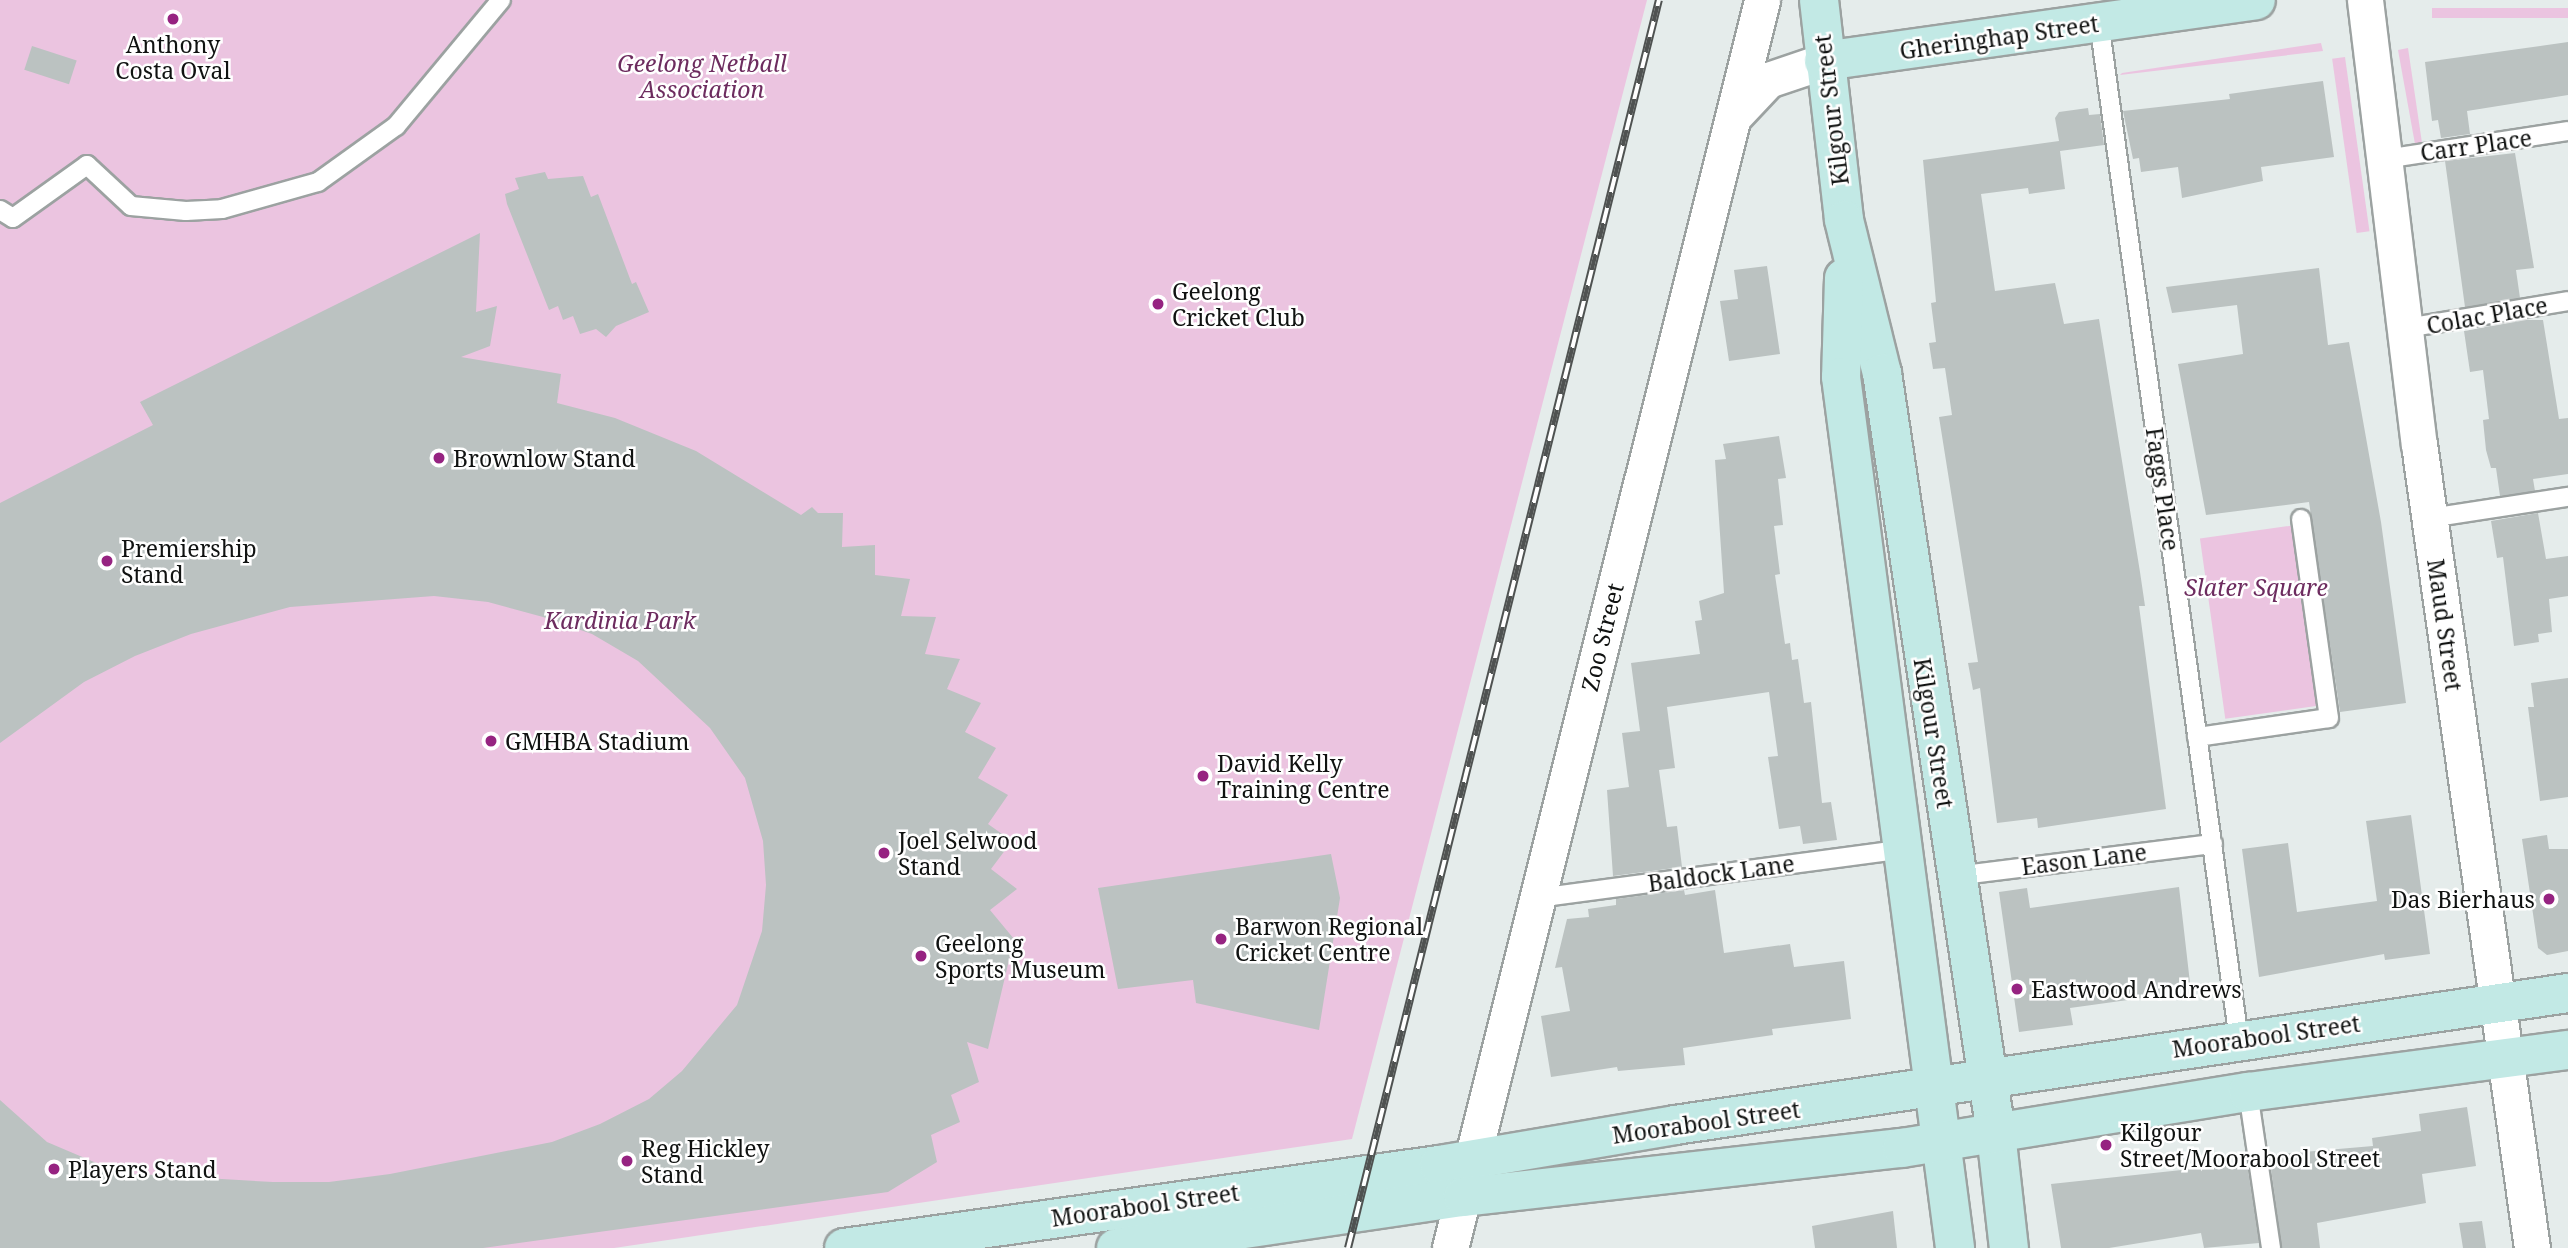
<!DOCTYPE html>
<style>
body{margin:0}
#map{position:relative;width:2568px;height:1248px;overflow:hidden;background:#e5eceb;font-family:"Noto Serif",serif}
div>[style]{position:absolute}
.green>*{inset:0;background:#ebc4e0;transform-origin:0 0}
.building>*{inset:0;background:#bbc2c1;transform-origin:0 0}
.roads{filter:drop-shadow(2px 0 #9ca2a1) drop-shadow(-2px 0 #9ca2a1) drop-shadow(0 2px #9ca2a1) drop-shadow(0 -2px #9ca2a1)}
.lane>*{height:18px;margin:-9px;padding:0 9px;transform-origin:9px;border-radius:9px;background:#fff}
.street>*{height:35px;margin:-17.5px;padding:0 17.5px;transform-origin:17.5px;border-radius:17.5px;background:#fff}
.secondary>*{height:38px;margin:-19px;padding:0 19px;transform-origin:19px;border-radius:19px;background:#c2e9e5}
.rail>*{height:8px;margin-top:-4px;transform-origin:0;background:repeating-linear-gradient(90deg,#fff 0 16px,#4f5251 0 32px);box-sizing:border-box;border-block:2px solid #4f5251}
.dots>*{width:19px;height:19px;translate:-50% -50%;box-sizing:border-box;border:4px solid #fff;border-radius:50%}
span{translate:-50% -50%;white-space:nowrap;text-align:center;line-height:1.15;-webkit-text-stroke:5px #fff;paint-order:stroke}
.street-label{font-size:23px;color:#101211}
.poi-label{font-size:23px;color:#101211}
.left{translate:0 -50%;text-align:left}
.right{translate:-100% -50%;text-align:right}
.park-label{font-size:23px;color:#6d2c5f;font-style:italic}
</style>
<div id="map">
<div class="green">
<i style="clip-path:polygon(0 0,1647px 0,1352px 1139px,614px 1248px,0 1248px)"></i>
<i style="left:2568px;top:8px;width:10px;height:136px;rotate:90deg"></i>
<i style="clip-path:polygon(2321px 43px,2323px 51px,2120px 75px,2122px 73px)"></i>
<i style="clip-path:polygon(2408px 48px,2422px 143px,2415px 144px,2398px 50px)"></i>
<i style="left:2345px;top:57px;width:176px;height:13px;rotate:82deg"></i>
<i style="left:2296px;top:525px;width:182px;height:97px;rotate:82deg"></i>
</div>
<div class="building">
<i style="clip-path:polygon(2568px 42px,2568px 95px,2467px 111px,2470px 134px,2441px 138px,2438px 120px,2432px 121px,2425px 62px)"></i>
<i style="left:32px;top:46px;width:47px;height:25px;rotate:18deg"></i>
<i style="clip-path:polygon(2323px 81px,2334px 157px,2261px 167px,2263px 181px,2182px 198px,2178px 167px,2141px 172px,2139px 158px,2133px 159px,2123px 111px,2230px 99px,2229px 94px)"></i>
<i style="clip-path:polygon(2088px 108px,2089px 115px,2100px 114px,2104px 145px,2060px 151px,2065px 189px,2029px 194px,2028px 188px,1981px 194px,1995px 291px,2055px 283px,2064px 324px,2099px 319px,2140px 572px,2145px 606px,2139px 606px,2166px 809px,2038px 828px,2037px 818px,1997px 823px,1980px 688px,1973px 690px,1968px 663px,1978px 662px,1939px 417px,1952px 415px,1945px 368px,1933px 369px,1929px 343px,1936px 342px,1931px 303px,1936px 302px,1923px 160px,2059px 141px,2055px 118px,2059px 112px)"></i>
<i style="clip-path:polygon(2515px 153px,2534px 268px,2516px 270px,2520px 298px,2465px 307px,2445px 161px)"></i>
<i style="clip-path:polygon(545px 172px,548px 179px,583px 176px,591px 197px,598px 194px,632px 284px,636px 282px,649px 312px,616px 326px,606px 337px,596px 329px,580px 334px,573px 316px,563px 320px,558px 306px,549px 310px,507px 204px,505px 194px,519px 189px,515px 178px)"></i>
<i style="clip-path:polygon(480px 233px,476px 312px,497px 306px,490px 346px,461px 357px,561px 374px,557px 403px,615px 418px,696px 451px,801px 515px,812px 507px,818px 513px,843px 513px,842px 547px,875px 545px,875px 575px,910px 579px,901px 616px,936px 617px,925px 654px,960px 659px,947px 689px,981px 703px,965px 732px,996px 748px,978px 778px,1008px 795px,988px 824px,1012px 841px,991px 869px,1017px 889px,990px 910px,1014px 939px,988px 1049px,967px 1042px,979px 1082px,951px 1095px,960px 1122px,931px 1135px,937px 1162px,888px 1192px,483px 1248px,0 1248px,0 1100px,47px 1142px,120px 1173px,273px 1182px,329px 1182px,390px 1174px,552px 1142px,600px 1124px,649px 1099px,682px 1071px,737px 1005px,762px 931px,766px 885px,763px 841px,745px 778px,710px 728px,638px 661px,592px 634px,543px 617px,488px 602px,434px 596px,290px 607px,191px 634px,135px 656px,84px 682px,0 743px,0 503px,153px 425px,140px 402px)"></i>
<i style="clip-path:polygon(1767px 266px,1780px 354px,1729px 361px,1720px 301px,1738px 299px,1734px 270px)"></i>
<i style="clip-path:polygon(2319px 268px,2328px 345px,2349px 342px,2381px 522px,2406px 703px,2340px 712px,2309px 502px,2206px 515px,2178px 364px,2243px 354px,2237px 305px,2172px 313px,2166px 287px)"></i>
<i style="clip-path:polygon(2523px 320px,2543px 320px,2559px 419px,2568px 418px,2568px 474px,2533px 479px,2535px 491px,2500px 496px,2496px 468px,2491px 468px,2486px 450px,2483px 420px,2489px 419px,2483px 370px,2470px 372px,2464px 331px)"></i>
<i style="clip-path:polygon(1779px 436px,1786px 478px,1778px 479px,1783px 525px,1774px 526px,1780px 574px,1775px 575px,1785px 644px,1790px 643px,1792px 660px,1798px 659px,1804px 703px,1811px 702px,1822px 803px,1831px 802px,1837px 840px,1803px 844px,1800px 826px,1779px 829px,1768px 757px,1778px 756px,1769px 692px,1667px 707px,1675px 768px,1659px 770px,1667px 827px,1677px 826px,1682px 867px,1613px 876px,1607px 790px,1629px 787px,1622px 733px,1640px 731px,1631px 663px,1700px 654px,1695px 621px,1702px 620px,1699px 601px,1724px 593px,1715px 460px,1726px 459px,1723px 444px)"></i>
<i style="clip-path:polygon(2538px 513px,2546px 559px,2568px 556px,2568px 596px,2549px 599px,2552px 632px,2538px 634px,2539px 642px,2514px 646px,2503px 557px,2497px 558px,2491px 521px)"></i>
<i style="clip-path:polygon(2568px 678px,2568px 797px,2540px 801px,2528px 707px,2534px 707px,2531px 683px)"></i>
<i style="clip-path:polygon(2411px 815px,2430px 954px,2385px 960px,2384px 954px,2259px 977px,2242px 849px,2288px 843px,2297px 912px,2377px 901px,2366px 821px)"></i>
<i style="clip-path:polygon(2547px 835px,2549px 849px,2568px 849px,2568px 951px,2547px 955px,2538px 948px,2522px 839px)"></i>
<i style="clip-path:polygon(1331px 854px,1340px 898px,1319px 1030px,1196px 1003px,1193px 980px,1118px 989px,1098px 888px)"></i>
<i style="clip-path:polygon(2179px 887px,2190px 983px,2163px 986px,2164px 995px,2070px 1008px,2073px 1025px,2019px 1032px,1999px 892px,2027px 888px,2030px 908px)"></i>
<i style="clip-path:polygon(1684px 890px,1685px 895px,1715px 890px,1724px 953px,1790px 944px,1794px 967px,1844px 961px,1851px 1019px,1772px 1029px,1773px 1035px,1683px 1048px,1685px 1065px,1618px 1071px,1617px 1067px,1551px 1077px,1541px 1016px,1570px 1011px,1562px 967px,1555px 968px,1567px 919px,1589px 917px,1588px 909px,1616px 905px,1616px 899px)"></i>
<i style="clip-path:polygon(2467px 1107px,2476px 1166px,2422px 1174px,2426px 1203px,2317px 1223px,2320px 1248px,2282px 1248px,2269px 1155px,2373px 1146px,2372px 1138px,2421px 1131px,2419px 1114px)"></i>
<i style="clip-path:polygon(2247px 1163px,2259px 1243px,2204px 1248px,2201px 1233px,2109px 1248px,2061px 1248px,2051px 1184px)"></i>
<i style="clip-path:polygon(1893px 1211px,1897px 1248px,1815px 1248px,1812px 1226px)"></i>
<i style="clip-path:polygon(2482px 1221px,2486px 1248px,2463px 1248px,2459px 1223px)"></i>
</div>
<div class="roads">
<div class="lane">
<i style="left:2099px;top:22px;width:1028px;rotate:82.17deg"></i>
<i style="left:2385px;top:159px;width:185px;rotate:-8.7deg"></i>
<i style="left:0;top:210px;width:15px;rotate:32deg"></i>
<i style="left:13px;top:218px;width:91px;rotate:-35.6deg"></i>
<i style="left:87px;top:165px;width:60px;rotate:43deg"></i>
<i style="left:131px;top:206px;width:55px;rotate:5.2deg"></i>
<i style="left:186px;top:211px;width:36px;rotate:-3deg"></i>
<i style="left:222px;top:209px;width:100px;rotate:-15.7deg"></i>
<i style="left:318px;top:182px;width:96px;rotate:-35.7deg"></i>
<i style="left:396px;top:126px;width:164px;rotate:-50.2deg"></i>
<i style="left:2407px;top:328px;width:163px;rotate:-9.5deg"></i>
<i style="left:2430px;top:518px;width:140px;rotate:-8.7deg"></i>
<i style="left:2197px;top:737px;width:133px;rotate:-8.2deg"></i>
<i style="left:2329px;top:718px;width:201px;rotate:-98deg"></i>
<i style="left:1955px;top:876px;width:260px;rotate:-7.1deg"></i>
<i style="left:1538px;top:898px;width:368px;rotate:-7.6deg"></i>
<i style="left:2248px;top:1092px;width:158px;rotate:81.6deg"></i>
</div>
<div class="street">
<i style="left:2365px;top:0;width:447px;rotate:83.1deg"></i>
<i style="left:2419px;top:444px;width:812px;rotate:82deg"></i>
<i style="left:1736px;top:114px;width:47px;rotate:-46.7deg"></i>
<i style="left:1768px;top:80px;width:59px;rotate:-18.7deg"></i>
<i style="left:1450px;top:1248px;width:1286px;rotate:-75.96deg"></i>
</div>
<div class="secondary">
<i style="left:1819px;top:0;width:221px;rotate:83.5deg"></i>
<i style="left:1844px;top:220px;width:158px;rotate:76.1deg"></i>
<i style="left:1882px;top:373px;width:769px;rotate:81.47deg"></i>
<i style="left:1996px;top:1133px;width:116px;rotate:83.6deg"></i>
<i style="left:1824px;top:61px;width:436px;rotate:-8deg"></i>
<i style="left:1844px;top:278px;width:99px;rotate:91.7deg"></i>
<i style="left:1841px;top:377px;width:878px;rotate:82.54deg"></i>
<i style="left:844px;top:1248px;width:601px;rotate:-7.94deg"></i>
<i style="left:1439px;top:1165px;width:239px;rotate:-9.6deg"></i>
<i style="left:1675px;top:1125px;width:903px;rotate:-8.41deg"></i>
<i style="left:1116px;top:1248px;width:351px;rotate:-8.4deg"></i>
<i style="left:1463px;top:1197px;width:442px;rotate:-6.4deg"></i>
<i style="left:1902px;top:1148px;width:351px;rotate:-9.2deg"></i>
<i style="left:2248px;top:1092px;width:323px;rotate:-7.5deg"></i>
</div>
</div>
<div class="rail">
<i style="left:1348px;top:1248px;width:1286px;rotate:-76.01deg"></i>
</div>
<div class="dots">
<i style="left:173px;top:19px;background:#962381"></i>
<i style="left:1158px;top:304px;background:#962381"></i>
<i style="left:439px;top:458px;background:#962381"></i>
<i style="left:107px;top:561px;background:#962381"></i>
<i style="left:491px;top:741px;background:#962381"></i>
<i style="left:1203px;top:776px;background:#962381"></i>
<i style="left:884px;top:853px;background:#962381"></i>
<i style="left:2549px;top:899px;background:#962381"></i>
<i style="left:1221px;top:939px;background:#962381"></i>
<i style="left:921px;top:956px;background:#962381"></i>
<i style="left:2017px;top:989px;background:#962381"></i>
<i style="left:2106px;top:1145px;background:#962381"></i>
<i style="left:627px;top:1161px;background:#962381"></i>
<i style="left:54px;top:1169px;background:#962381"></i>
</div>
<div class="street-label">
<span style="left:1999px;top:37px;rotate:-8deg">Gheringhap Street</span>
<span style="left:1831px;top:110px;rotate:-97deg">Kilgour Street</span>
<span style="left:2476px;top:145px;rotate:-8deg">Carr Place</span>
<span style="left:2487px;top:315px;rotate:-10deg">Colac Place</span>
<span style="left:2163px;top:489px;rotate:82deg">Faggs Place</span>
<span style="left:2445px;top:625px;rotate:82deg">Maud Street</span>
<span style="left:1602px;top:637px;rotate:-76deg">Zoo Street</span>
<span style="left:1934px;top:733px;rotate:81deg">Kilgour Street</span>
<span style="left:2084px;top:859px;rotate:-7deg">Eason Lane</span>
<span style="left:1721px;top:873px;rotate:-8deg">Baldock Lane</span>
<span style="left:2266px;top:1036px;rotate:-8deg">Moorabool Street</span>
<span style="left:1706px;top:1122px;rotate:-8deg">Moorabool Street</span>
<span style="left:1145px;top:1205px;rotate:-8deg">Moorabool Street</span>
</div>
<div class="poi-label">
<span style="left:173px;top:57px">Anthony<br>Costa Oval</span>
<span class="left" style="left:1172px;top:304px">Geelong<br>Cricket Club</span>
<span class="left" style="left:453px;top:458px">Brownlow Stand</span>
<span class="left" style="left:121px;top:561px">Premiership<br>Stand</span>
<span class="left" style="left:505px;top:741px">GMHBA Stadium</span>
<span class="left" style="left:1217px;top:776px">David Kelly<br>Training Centre</span>
<span class="left" style="left:898px;top:853px">Joel Selwood<br>Stand</span>
<span class="right" style="left:2535px;top:899px">Das Bierhaus</span>
<span class="left" style="left:1235px;top:939px">Barwon Regional<br>Cricket Centre</span>
<span class="left" style="left:935px;top:956px">Geelong<br>Sports Museum</span>
<span class="left" style="left:2031px;top:989px">Eastwood Andrews</span>
<span class="left" style="left:2120px;top:1145px">Kilgour<br>Street/Moorabool Street</span>
<span class="left" style="left:641px;top:1161px">Reg Hickley<br>Stand</span>
<span class="left" style="left:68px;top:1169px">Players Stand</span>
</div>
<div class="park-label">
<span style="left:702px;top:76px">Geelong Netball<br>Association</span>
<span style="left:2256px;top:587px">Slater Square</span>
<span style="left:620px;top:620px">Kardinia Park</span>
</div>
</div>
